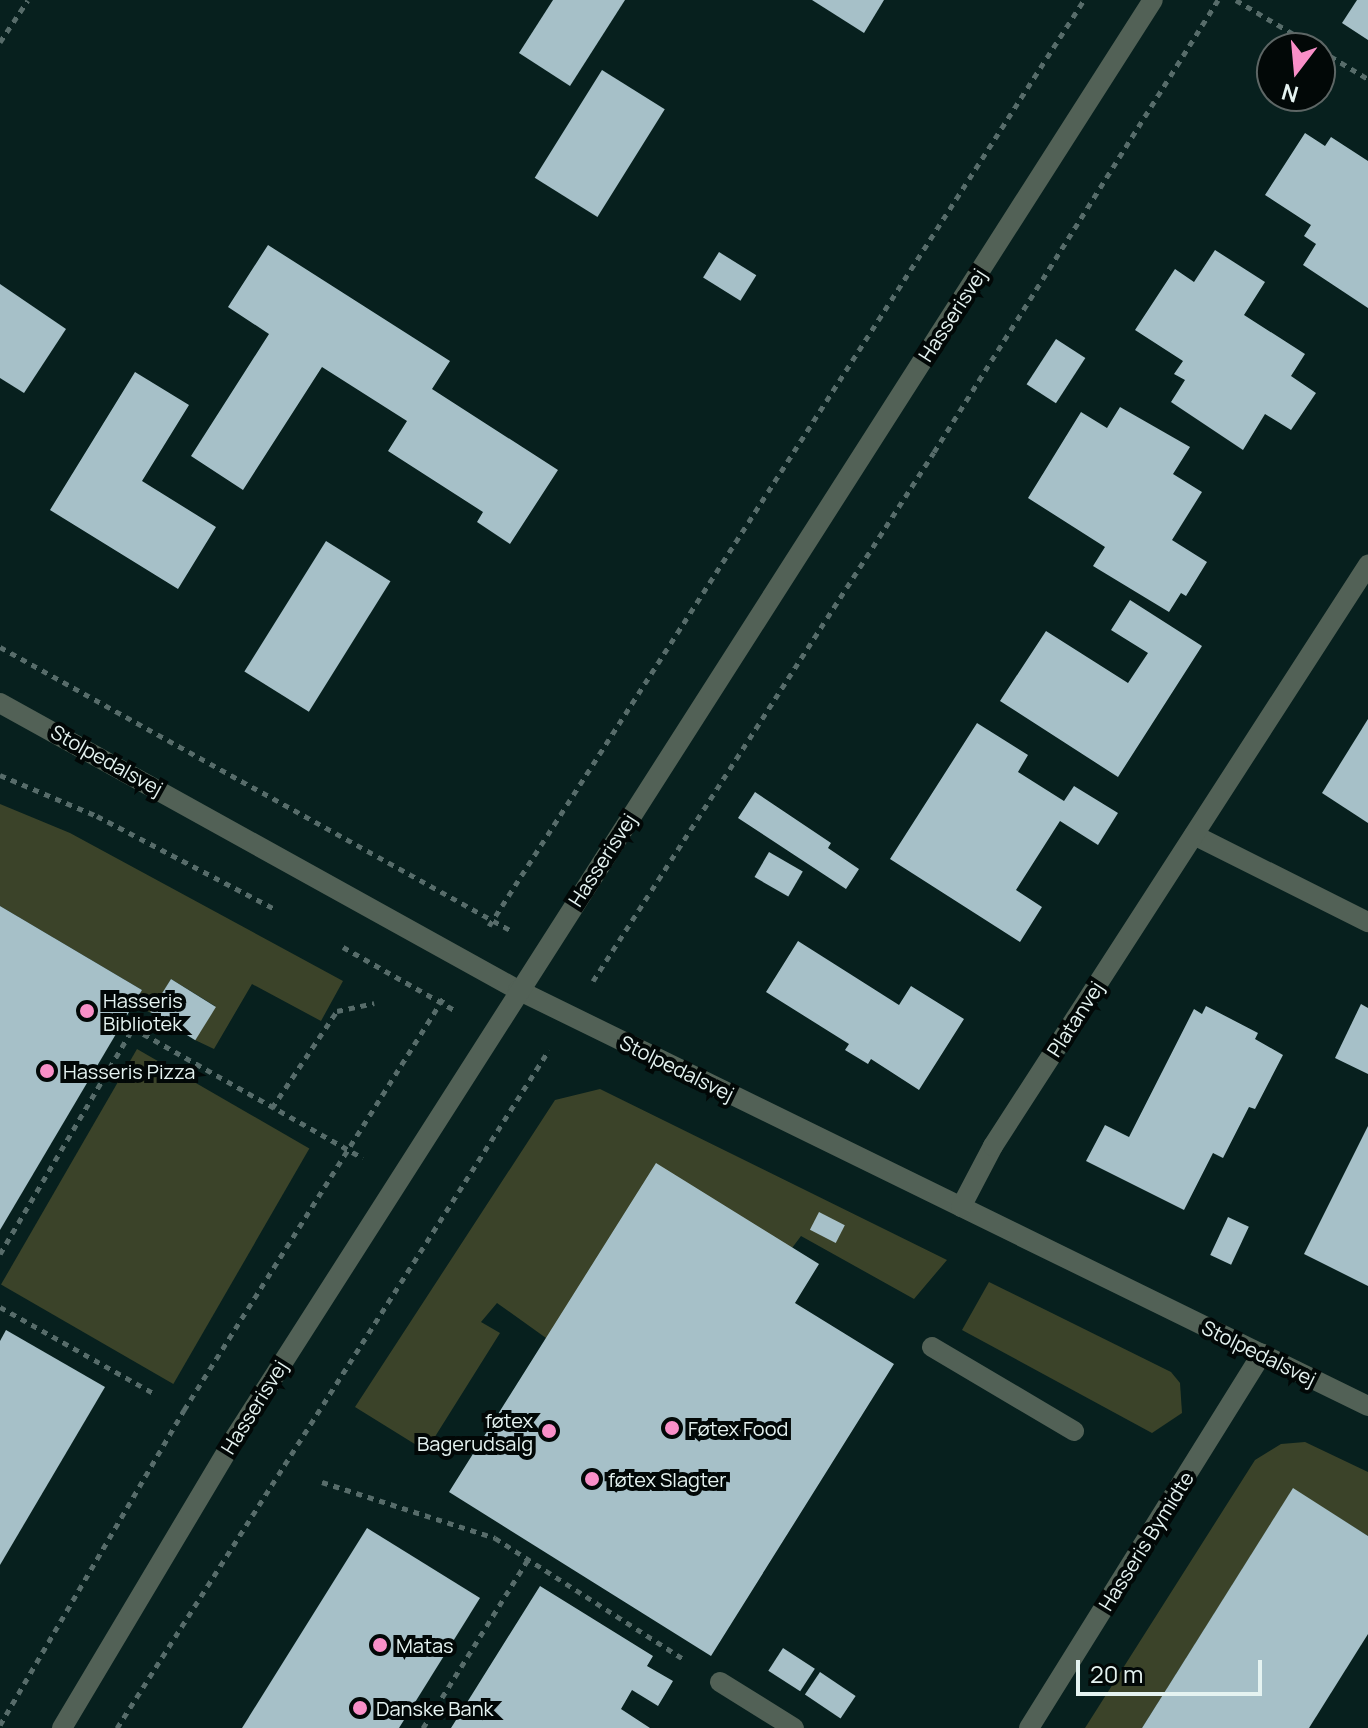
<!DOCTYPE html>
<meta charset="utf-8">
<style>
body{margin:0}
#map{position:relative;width:1368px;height:1728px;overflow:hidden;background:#07201e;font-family:Manrope,sans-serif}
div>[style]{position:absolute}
.green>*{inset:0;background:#3b4329;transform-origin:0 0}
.building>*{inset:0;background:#a6c0c8;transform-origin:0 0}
.path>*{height:5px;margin-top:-2.5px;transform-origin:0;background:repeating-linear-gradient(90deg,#576c6a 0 6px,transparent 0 12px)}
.minor>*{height:20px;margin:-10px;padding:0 10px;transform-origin:10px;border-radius:10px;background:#526156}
.dots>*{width:22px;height:22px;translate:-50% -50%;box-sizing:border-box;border:4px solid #020807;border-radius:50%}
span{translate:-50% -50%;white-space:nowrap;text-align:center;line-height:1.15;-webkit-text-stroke:8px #020807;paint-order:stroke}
.street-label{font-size:20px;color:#e5f3f1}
.poi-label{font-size:20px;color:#e5f3f1}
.left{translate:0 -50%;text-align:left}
.right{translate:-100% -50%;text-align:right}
.north{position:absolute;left:1256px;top:32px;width:80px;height:80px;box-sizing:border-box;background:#020807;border:2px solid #5d6665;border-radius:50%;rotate:196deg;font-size:22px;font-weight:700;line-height:32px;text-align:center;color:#e5f3f1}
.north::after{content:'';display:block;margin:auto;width:28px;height:36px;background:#f98fc8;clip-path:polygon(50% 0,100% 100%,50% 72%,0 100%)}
.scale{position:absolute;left:1076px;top:1660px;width:186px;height:36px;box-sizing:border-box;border:4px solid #e5f3f1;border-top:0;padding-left:10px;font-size:24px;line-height:28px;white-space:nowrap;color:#e5f3f1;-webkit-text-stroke:6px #020807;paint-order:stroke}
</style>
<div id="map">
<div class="green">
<i style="clip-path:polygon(0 804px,70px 833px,343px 981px,321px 1021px,252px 984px,214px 1049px,195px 1040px,215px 1006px,171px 979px,151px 1013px,134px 1004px,142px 990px,0 906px)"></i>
<i style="left:137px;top:1049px;width:199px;height:272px;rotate:30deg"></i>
<i style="clip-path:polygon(600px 1089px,947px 1260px,914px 1299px,801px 1236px,792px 1248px,546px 1338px,497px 1303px,481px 1322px,500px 1333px,426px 1451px,355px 1407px,555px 1100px)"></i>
<i style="clip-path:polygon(989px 1282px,1171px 1372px,1180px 1383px,1182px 1413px,1152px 1433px,962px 1330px)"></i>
<i style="clip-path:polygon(1305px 1442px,1368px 1472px,1368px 1536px,1293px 1489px,1142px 1728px,1085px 1728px,1255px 1460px,1281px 1444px)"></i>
</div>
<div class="building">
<i style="clip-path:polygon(553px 0,625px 0,570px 86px,519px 53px)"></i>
<i style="clip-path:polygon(812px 0,884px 0,864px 33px)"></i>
<i style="clip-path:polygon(1357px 0,1368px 0,1368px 40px,1342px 23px)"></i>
<i style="left:602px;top:70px;width:74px;height:127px;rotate:32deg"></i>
<i style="clip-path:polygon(1305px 133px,1325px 146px,1331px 137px,1368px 161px,1368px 308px,1303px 265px,1316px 244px,1304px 236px,1311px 225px,1265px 195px)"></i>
<i style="clip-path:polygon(268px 245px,450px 361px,432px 389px,558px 470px,510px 544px,477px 522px,483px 512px,388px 451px,407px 421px,322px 367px,243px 490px,191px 456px,269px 334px,228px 307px)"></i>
<i style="clip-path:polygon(1215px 250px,1265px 282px,1244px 315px,1305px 354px,1291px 376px,1316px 393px,1291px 430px,1265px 414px,1243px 450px,1171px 402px,1185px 380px,1174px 374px,1183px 361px,1135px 330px,1175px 269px,1194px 282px)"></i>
<i style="left:719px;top:252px;width:44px;height:30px;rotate:32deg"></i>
<i style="clip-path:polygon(0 284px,66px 329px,24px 393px,0 378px)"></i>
<i style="left:1056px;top:339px;width:35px;height:54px;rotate:33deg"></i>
<i style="clip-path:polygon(135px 372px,189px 405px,142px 481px,216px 527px,178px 589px,50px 510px)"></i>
<i style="clip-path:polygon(1120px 407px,1190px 447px,1173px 474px,1202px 492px,1172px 540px,1207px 562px,1186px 596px,1181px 593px,1169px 612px,1093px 566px,1105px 547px,1028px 498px,1081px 412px,1107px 428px)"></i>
<i style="left:326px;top:541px;width:76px;height:154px;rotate:32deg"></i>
<i style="clip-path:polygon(1130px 600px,1202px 646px,1118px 777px,1000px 701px,1046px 631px,1128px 683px,1148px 653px,1111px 630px)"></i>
<i style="clip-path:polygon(1368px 719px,1368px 823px,1322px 793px)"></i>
<i style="clip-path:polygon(977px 723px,1028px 755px,1018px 772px,1064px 801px,1074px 786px,1118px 813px,1098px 845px,1060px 821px,1016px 890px,1042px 907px,1020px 942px,890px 859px)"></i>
<i style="clip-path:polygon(755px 792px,831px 843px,828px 848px,859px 869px,846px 889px,738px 818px)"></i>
<i style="left:769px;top:852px;width:39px;height:29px;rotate:30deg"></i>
<i style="clip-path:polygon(0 906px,142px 990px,0 1230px)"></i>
<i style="clip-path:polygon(798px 941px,899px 1005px,911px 986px,964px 1019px,919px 1090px,871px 1059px,868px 1064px,845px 1050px,849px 1044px,766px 992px)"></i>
<i style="left:171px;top:979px;width:53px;height:39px;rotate:32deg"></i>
<i style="clip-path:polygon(1361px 1004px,1368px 1008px,1368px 1074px,1335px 1058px)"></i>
<i style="clip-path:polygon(1206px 1006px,1258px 1033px,1255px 1039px,1283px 1055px,1255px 1109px,1249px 1107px,1223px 1158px,1213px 1153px,1184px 1210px,1086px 1161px,1105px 1125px,1129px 1137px,1194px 1009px,1202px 1014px)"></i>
<i style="clip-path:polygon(1368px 1126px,1368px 1286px,1304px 1254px)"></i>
<i style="clip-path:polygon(656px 1163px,819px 1264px,795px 1303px,894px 1364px,711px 1656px,449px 1492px)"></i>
<i style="left:819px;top:1212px;width:29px;height:20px;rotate:27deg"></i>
<i style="left:1228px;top:1217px;width:23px;height:42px;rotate:25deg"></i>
<i style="clip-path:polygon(6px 1330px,105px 1387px,0 1565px,0 1341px)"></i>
<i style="clip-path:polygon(1293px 1488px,1368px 1536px,1368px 1634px,1309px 1728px,1142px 1728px)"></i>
<i style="clip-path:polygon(367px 1528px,480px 1598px,399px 1728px,242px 1728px)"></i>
<i style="clip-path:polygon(540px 1586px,653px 1656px,647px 1666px,673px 1681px,658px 1706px,632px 1690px,621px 1709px,650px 1728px,451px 1728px)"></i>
<i style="left:783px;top:1648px;width:38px;height:27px;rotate:33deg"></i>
<i style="left:820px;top:1672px;width:43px;height:27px;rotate:34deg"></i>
</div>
<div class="path">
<i style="left:1236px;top:0;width:94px;rotate:30.7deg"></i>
<i style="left:0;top:42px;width:50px;rotate:-56.3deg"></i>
<i style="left:1320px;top:50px;width:56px;rotate:31.1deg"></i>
<i style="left:0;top:647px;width:583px;rotate:29.03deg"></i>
<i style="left:0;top:775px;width:105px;rotate:22.9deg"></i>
<i style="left:97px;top:816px;width:201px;rotate:27.6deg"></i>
<i style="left:489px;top:926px;width:1101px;rotate:-57.28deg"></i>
<i style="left:343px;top:947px;width:130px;rotate:29.5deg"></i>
<i style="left:593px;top:981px;width:629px;rotate:-57.19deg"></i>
<i style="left:934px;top:452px;width:534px;rotate:-57.86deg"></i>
<i style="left:272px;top:1108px;width:117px;rotate:-56.2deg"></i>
<i style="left:337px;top:1011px;width:38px;rotate:-12deg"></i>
<i style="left:0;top:1254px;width:262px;rotate:-59.5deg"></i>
<i style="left:133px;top:1028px;width:264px;rotate:29.5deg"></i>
<i style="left:0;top:1307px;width:178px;rotate:29.3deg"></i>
<i style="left:322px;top:1482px;width:182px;rotate:17.9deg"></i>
<i style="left:495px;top:1538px;width:226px;rotate:32.7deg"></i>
<i style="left:0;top:1725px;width:365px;rotate:-59.7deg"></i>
<i style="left:184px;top:1410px;width:487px;rotate:-57.8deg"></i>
<i style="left:117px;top:1728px;width:804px;rotate:-57.5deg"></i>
<i style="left:423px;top:1728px;width:199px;rotate:-58.1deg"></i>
</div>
<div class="minor">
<i style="left:0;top:703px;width:592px;rotate:28.99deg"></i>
<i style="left:518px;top:990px;width:946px;rotate:26.08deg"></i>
<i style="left:1194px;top:835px;width:195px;rotate:26.6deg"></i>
<i style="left:961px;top:1207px;width:69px;rotate:-62.3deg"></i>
<i style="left:993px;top:1146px;width:692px;rotate:-57.16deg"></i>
<i style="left:932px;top:1347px;width:165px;rotate:30.6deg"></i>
<i style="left:720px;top:1682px;width:87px;rotate:31.9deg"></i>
<i style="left:62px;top:1728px;width:336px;rotate:-59.2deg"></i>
<i style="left:234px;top:1439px;width:1707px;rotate:-57.44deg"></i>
<i style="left:1029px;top:1728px;width:441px;rotate:-58.1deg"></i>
</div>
<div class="dots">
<i style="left:87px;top:1011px;background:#f98fc8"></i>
<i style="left:47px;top:1071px;background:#f98fc8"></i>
<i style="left:672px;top:1428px;background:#f98fc8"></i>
<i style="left:549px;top:1431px;background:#f98fc8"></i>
<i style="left:592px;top:1479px;background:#f98fc8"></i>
<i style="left:380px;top:1645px;background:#f98fc8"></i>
<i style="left:360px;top:1708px;background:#f98fc8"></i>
</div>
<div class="street-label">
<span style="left:952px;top:315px;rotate:-57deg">Hasserisvej</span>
<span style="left:107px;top:760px;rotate:29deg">Stolpedalsvej</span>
<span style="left:602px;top:860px;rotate:-57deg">Hasserisvej</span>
<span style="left:1075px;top:1019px;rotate:-57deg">Platanvej</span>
<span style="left:677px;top:1068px;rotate:26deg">Stolpedalsvej</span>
<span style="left:1259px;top:1353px;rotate:26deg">Stolpedalsvej</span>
<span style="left:254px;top:1407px;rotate:-58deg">Hasserisvej</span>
<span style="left:1146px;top:1541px;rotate:-58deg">Hasseris Bymidte</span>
</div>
<div class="poi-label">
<span class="left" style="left:103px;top:1012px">Hasseris<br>Bibliotek</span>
<span class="left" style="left:63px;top:1071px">Hasseris Pizza</span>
<span class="right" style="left:533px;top:1432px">føtex<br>Bagerudsalg</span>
<span class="left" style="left:688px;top:1428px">Føtex Food</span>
<span class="left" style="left:608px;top:1479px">føtex Slagter</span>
<span class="left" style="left:396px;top:1645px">Matas</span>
<span class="left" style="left:376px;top:1708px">Danske Bank</span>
</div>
<div class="north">N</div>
<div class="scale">20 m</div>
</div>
